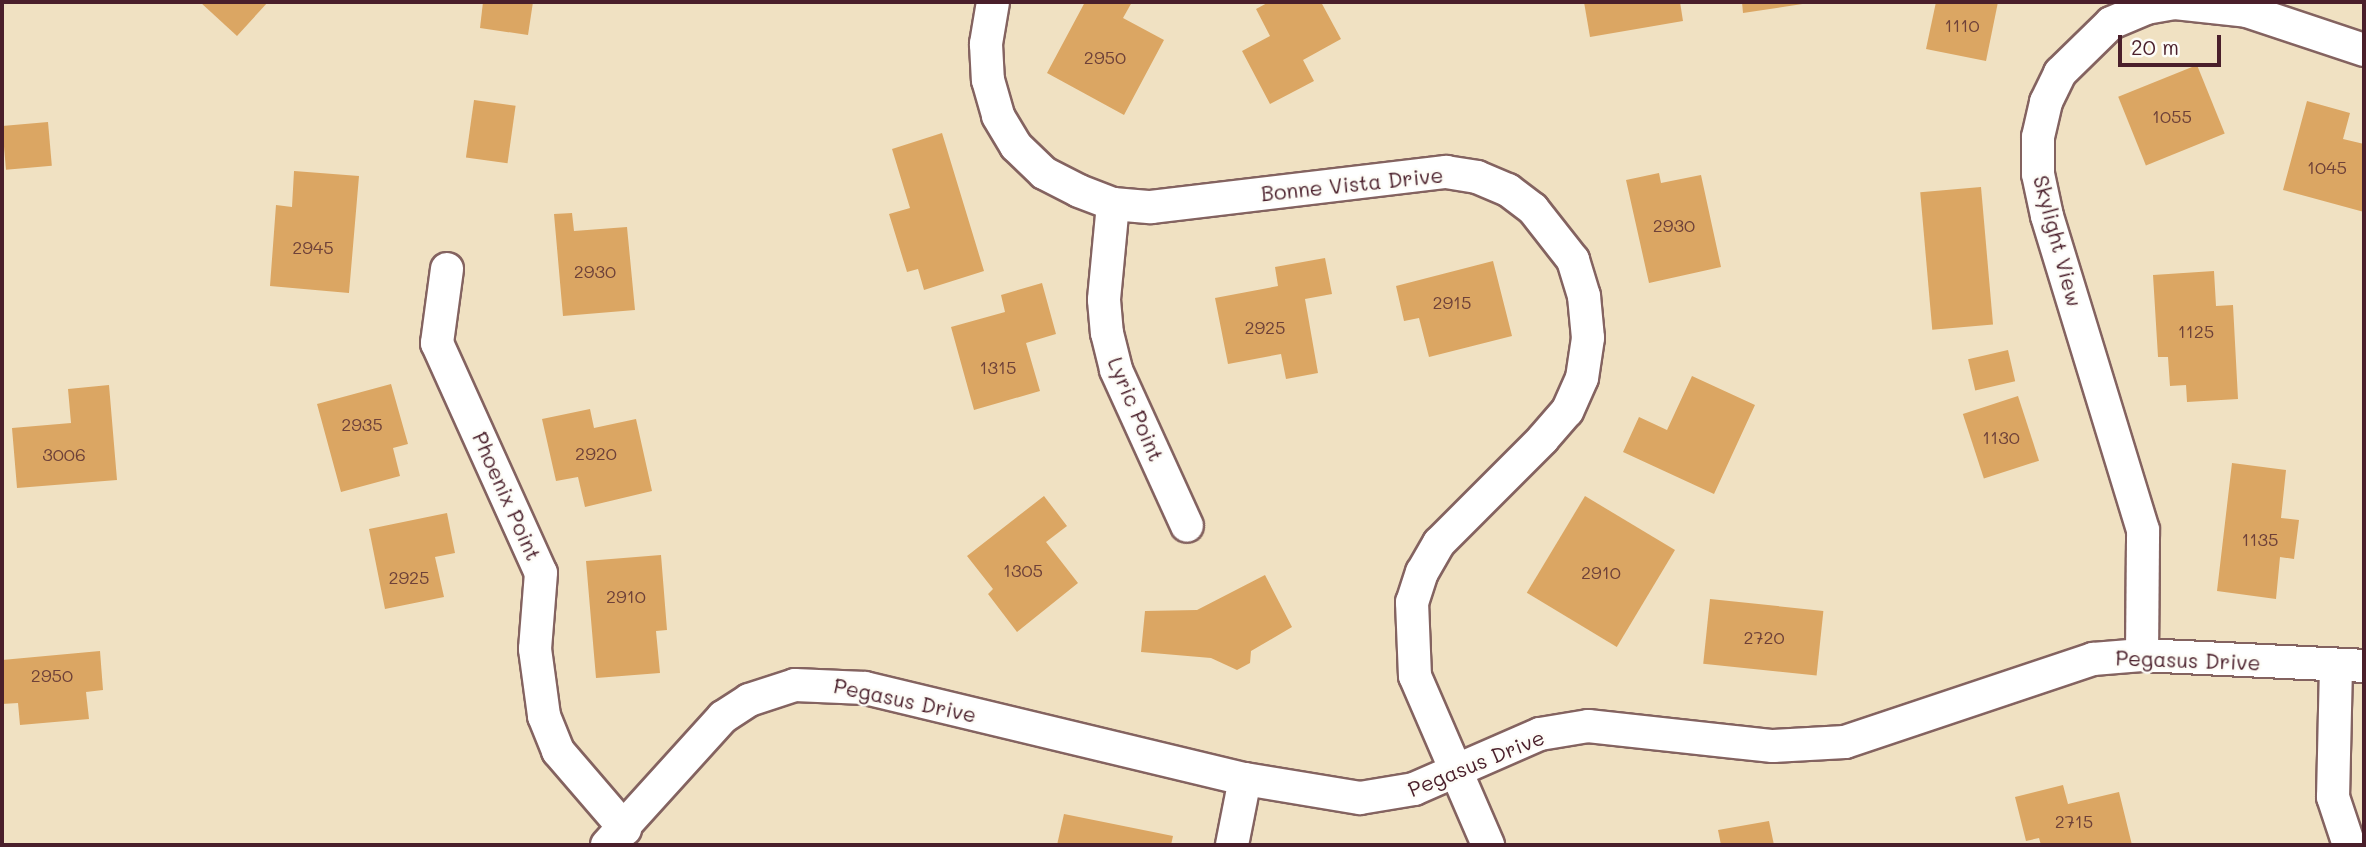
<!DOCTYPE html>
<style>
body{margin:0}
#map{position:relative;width:2366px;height:847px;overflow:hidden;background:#f0e1c2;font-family:Mali,sans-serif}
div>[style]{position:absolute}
.building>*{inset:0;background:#dba663;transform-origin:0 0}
.roads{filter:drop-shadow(2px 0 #846360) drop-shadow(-2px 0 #846360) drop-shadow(0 2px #846360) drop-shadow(0 -2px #846360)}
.street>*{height:32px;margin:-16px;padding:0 16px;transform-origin:16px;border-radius:16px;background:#fff}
span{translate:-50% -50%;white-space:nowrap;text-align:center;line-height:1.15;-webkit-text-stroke:5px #fdfcf7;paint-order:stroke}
.number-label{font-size:18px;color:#6e4139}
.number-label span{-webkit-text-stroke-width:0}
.street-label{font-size:21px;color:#4a1f2b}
.frame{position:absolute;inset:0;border:4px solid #4a1f2b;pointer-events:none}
.scale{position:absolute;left:2118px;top:35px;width:103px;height:32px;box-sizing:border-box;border:4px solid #4a1f2b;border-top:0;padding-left:9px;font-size:21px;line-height:24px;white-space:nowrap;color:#4a1f2b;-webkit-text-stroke:5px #fdfcf7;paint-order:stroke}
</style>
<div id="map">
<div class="building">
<i style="clip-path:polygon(200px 2px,268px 2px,237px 36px)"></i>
<i style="clip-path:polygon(483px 2px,533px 2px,528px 35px,480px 28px)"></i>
<i style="clip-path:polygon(1085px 2px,1132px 2px,1123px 18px,1164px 40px,1124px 115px,1047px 73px)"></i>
<i style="clip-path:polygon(1269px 2px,1321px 2px,1341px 39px,1303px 60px,1314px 81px,1270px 104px,1242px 51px,1270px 36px,1256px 9px)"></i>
<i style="clip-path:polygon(1584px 2px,1680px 2px,1683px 21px,1590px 37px)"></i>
<i style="clip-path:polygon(1742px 2px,1809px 2px,1809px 3px,1743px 13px)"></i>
<i style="clip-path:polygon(1936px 2px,1998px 2px,1986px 61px,1926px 49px)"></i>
<i style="left:2197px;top:65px;width:74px;height:85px;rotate:68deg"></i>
<i style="left:474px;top:100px;width:42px;height:58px;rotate:8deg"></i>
<i style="clip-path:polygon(2307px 101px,2350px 113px,2343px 139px,2364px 144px,2364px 212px,2283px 190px)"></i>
<i style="left:48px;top:122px;width:44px;height:46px;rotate:85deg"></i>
<i style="clip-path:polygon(942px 133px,984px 271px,924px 290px,918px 269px,907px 272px,889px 214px,910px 208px,892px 149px)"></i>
<i style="clip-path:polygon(294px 171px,359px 176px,349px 293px,270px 286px,276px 205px,292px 207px)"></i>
<i style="clip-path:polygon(1659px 173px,1661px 183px,1701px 175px,1721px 267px,1649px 283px,1626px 180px)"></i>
<i style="left:1981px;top:187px;width:138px;height:61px;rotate:85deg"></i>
<i style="clip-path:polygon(572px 213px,574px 231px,627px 227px,635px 310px,563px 316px,554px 214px)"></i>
<i style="clip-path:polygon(1325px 258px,1332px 294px,1305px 299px,1318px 373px,1286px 379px,1281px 354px,1228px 364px,1215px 298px,1278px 286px,1275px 267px)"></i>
<i style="clip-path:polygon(1493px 261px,1512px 336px,1429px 357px,1419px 318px,1404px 321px,1396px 286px)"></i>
<i style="clip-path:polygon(2214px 271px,2216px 306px,2233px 305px,2238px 399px,2187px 402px,2186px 385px,2170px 386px,2168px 357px,2158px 357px,2153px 275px)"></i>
<i style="clip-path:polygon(1042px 283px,1056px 334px,1026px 343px,1040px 391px,974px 410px,951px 327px,1005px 312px,1001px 295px)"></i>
<i style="left:2008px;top:350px;width:32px;height:41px;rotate:77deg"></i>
<i style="clip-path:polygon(1692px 376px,1755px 405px,1714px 494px,1623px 452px,1639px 417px,1667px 430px)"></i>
<i style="clip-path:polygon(391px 384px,408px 444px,393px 448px,400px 476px,341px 492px,317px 404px)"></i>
<i style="clip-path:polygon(109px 385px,117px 480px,17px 488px,12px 428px,71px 423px,68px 389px)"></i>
<i style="left:2018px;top:396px;width:68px;height:58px;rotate:72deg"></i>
<i style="clip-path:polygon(590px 409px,594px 428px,636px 419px,652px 491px,585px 507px,578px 477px,556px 481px,542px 419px)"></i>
<i style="clip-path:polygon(2232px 463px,2286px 470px,2281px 518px,2299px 520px,2294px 559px,2280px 557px,2276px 599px,2217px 591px)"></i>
<i style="clip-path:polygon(1044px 496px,1067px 526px,1046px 542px,1078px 583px,1017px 632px,988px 594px,993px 589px,967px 556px)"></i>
<i style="left:1585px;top:496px;width:105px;height:113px;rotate:31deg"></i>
<i style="clip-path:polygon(447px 513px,455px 553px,435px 557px,444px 597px,385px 609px,369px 529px)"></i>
<i style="clip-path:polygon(661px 555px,667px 630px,656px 631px,660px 673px,596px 678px,586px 561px)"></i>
<i style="clip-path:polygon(1265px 575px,1292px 627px,1251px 651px,1250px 663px,1237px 670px,1211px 658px,1141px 652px,1145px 611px,1197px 610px)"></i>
<i style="left:1710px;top:599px;width:114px;height:65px;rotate:6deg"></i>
<i style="clip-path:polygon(100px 651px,103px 690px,86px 692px,89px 719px,20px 725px,18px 703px,2px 704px,2px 660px)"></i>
<i style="clip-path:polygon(2063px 785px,2068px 804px,2119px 792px,2132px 845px,2041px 845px,2039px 838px,2026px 841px,2015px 797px)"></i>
<i style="clip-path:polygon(1064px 814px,1173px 836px,1171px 845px,1057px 845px)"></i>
<i style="clip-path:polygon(1769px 821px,1774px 845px,1721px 845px,1718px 830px)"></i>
</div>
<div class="roads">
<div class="street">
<i style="left:993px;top:2px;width:43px;rotate:99.5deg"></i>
<i style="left:986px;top:44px;width:36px;rotate:87deg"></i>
<i style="left:988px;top:80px;width:37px;rotate:74deg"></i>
<i style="left:998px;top:116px;width:35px;rotate:59deg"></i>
<i style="left:1016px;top:146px;width:39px;rotate:44deg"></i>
<i style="left:1044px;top:173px;width:39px;rotate:27deg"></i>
<i style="left:1079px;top:191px;width:36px;rotate:21deg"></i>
<i style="left:1113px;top:204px;width:38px;rotate:5deg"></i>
<i style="left:1151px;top:207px;width:297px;rotate:-6.8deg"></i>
<i style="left:1446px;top:172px;width:31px;rotate:9deg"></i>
<i style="left:1477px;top:177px;width:34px;rotate:23deg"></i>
<i style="left:1508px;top:190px;width:31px;rotate:37deg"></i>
<i style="left:1533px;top:209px;width:65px;rotate:51.9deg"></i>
<i style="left:1573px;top:260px;width:38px;rotate:73deg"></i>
<i style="left:1584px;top:296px;width:42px;rotate:84.6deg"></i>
<i style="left:1588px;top:338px;width:40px;rotate:98.5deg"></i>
<i style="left:1582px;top:378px;width:36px;rotate:114deg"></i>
<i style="left:1567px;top:411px;width:37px;rotate:131deg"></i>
<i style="left:1543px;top:439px;width:147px;rotate:135deg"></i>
<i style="left:1439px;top:543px;width:34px;rotate:120deg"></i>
<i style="left:1422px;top:572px;width:32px;rotate:108deg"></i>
<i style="left:1412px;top:602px;width:74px;rotate:87.7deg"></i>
<i style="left:1415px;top:676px;width:184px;rotate:66.6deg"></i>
<i style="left:1113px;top:204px;width:96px;rotate:95.4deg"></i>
<i style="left:1104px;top:300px;width:33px;rotate:85deg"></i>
<i style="left:1107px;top:333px;width:38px;rotate:76deg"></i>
<i style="left:1116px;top:370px;width:171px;rotate:65.5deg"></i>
<i style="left:447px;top:269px;width:75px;rotate:97.7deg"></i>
<i style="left:437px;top:343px;width:252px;rotate:65.7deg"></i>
<i style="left:541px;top:573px;width:76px;rotate:94.5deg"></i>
<i style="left:535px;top:649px;width:68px;rotate:82.3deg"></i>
<i style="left:544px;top:716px;width:38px;rotate:68deg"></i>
<i style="left:558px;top:751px;width:103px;rotate:49.3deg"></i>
<i style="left:2142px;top:655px;width:125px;rotate:-89.5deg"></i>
<i style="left:2143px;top:530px;width:328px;rotate:-107deg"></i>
<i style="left:2047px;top:216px;width:43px;rotate:-102.1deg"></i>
<i style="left:2038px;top:174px;width:37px;rotate:-90deg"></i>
<i style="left:2038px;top:137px;width:36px;rotate:-77deg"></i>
<i style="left:2046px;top:102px;width:32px;rotate:-64deg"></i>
<i style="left:2060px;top:73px;width:71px;rotate:-44.4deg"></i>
<i style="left:2111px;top:23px;width:38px;rotate:-23deg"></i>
<i style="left:2146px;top:8px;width:29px;rotate:-10deg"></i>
<i style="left:2175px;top:3px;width:72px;rotate:6.3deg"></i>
<i style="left:2247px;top:11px;width:123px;rotate:18.4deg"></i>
<i style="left:2336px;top:666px;width:131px;rotate:91.3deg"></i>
<i style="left:2333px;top:797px;width:51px;rotate:71.6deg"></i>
<i style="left:607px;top:845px;width:173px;rotate:-47.8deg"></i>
<i style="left:723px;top:717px;width:31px;rotate:-33deg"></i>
<i style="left:749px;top:700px;width:48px;rotate:-18.1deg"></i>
<i style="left:795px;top:685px;width:70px;rotate:2.5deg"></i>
<i style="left:865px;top:688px;width:391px;rotate:13.5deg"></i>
<i style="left:1245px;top:779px;width:117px;rotate:9.4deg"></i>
<i style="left:1360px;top:798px;width:55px;rotate:-9.5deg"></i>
<i style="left:1414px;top:789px;width:137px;rotate:-23.6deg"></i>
<i style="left:1540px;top:734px;width:49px;rotate:-9.5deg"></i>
<i style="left:1588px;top:726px;width:186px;rotate:6.2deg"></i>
<i style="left:1773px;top:746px;width:72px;rotate:-3.2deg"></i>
<i style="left:1845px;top:742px;width:262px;rotate:-18.5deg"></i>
<i style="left:2093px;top:659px;width:49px;rotate:-4.7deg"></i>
<i style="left:2142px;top:655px;width:222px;rotate:2.8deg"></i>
<i style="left:1232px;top:845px;width:67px;rotate:-78.9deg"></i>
</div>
</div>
<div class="number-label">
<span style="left:1962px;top:25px">1110</span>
<span style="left:1105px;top:57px">2950</span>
<span style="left:2172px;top:116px">1055</span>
<span style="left:2327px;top:167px">1045</span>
<span style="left:1674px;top:225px">2930</span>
<span style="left:313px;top:247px">2945</span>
<span style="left:595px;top:271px">2930</span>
<span style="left:1452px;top:302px">2915</span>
<span style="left:1265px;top:327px">2925</span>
<span style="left:2196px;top:331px">1125</span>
<span style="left:998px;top:367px">1315</span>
<span style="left:362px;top:424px">2935</span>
<span style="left:2001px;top:437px">1130</span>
<span style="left:596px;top:453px">2920</span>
<span style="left:64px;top:454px">3006</span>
<span style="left:2260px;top:539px">1135</span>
<span style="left:1023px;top:570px">1305</span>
<span style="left:1601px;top:572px">2910</span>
<span style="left:409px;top:577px">2925</span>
<span style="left:626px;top:596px">2910</span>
<span style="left:1764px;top:637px">2720</span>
<span style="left:52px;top:675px">2950</span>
<span style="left:2074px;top:821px">2715</span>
</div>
<div class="street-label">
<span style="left:1352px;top:184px;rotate:-6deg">Bonne Vista Drive</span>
<span style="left:2058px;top:241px;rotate:75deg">Skylight View</span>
<span style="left:1136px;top:409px;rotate:67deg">Lyric Point</span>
<span style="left:507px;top:496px;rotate:66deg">Phoenix Point</span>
<span style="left:2188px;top:660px;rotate:2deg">Pegasus Drive</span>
<span style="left:905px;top:700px;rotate:12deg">Pegasus Drive</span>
<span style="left:1476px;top:763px;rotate:-22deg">Pegasus Drive</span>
</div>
<div class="frame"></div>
<div class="scale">20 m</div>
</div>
